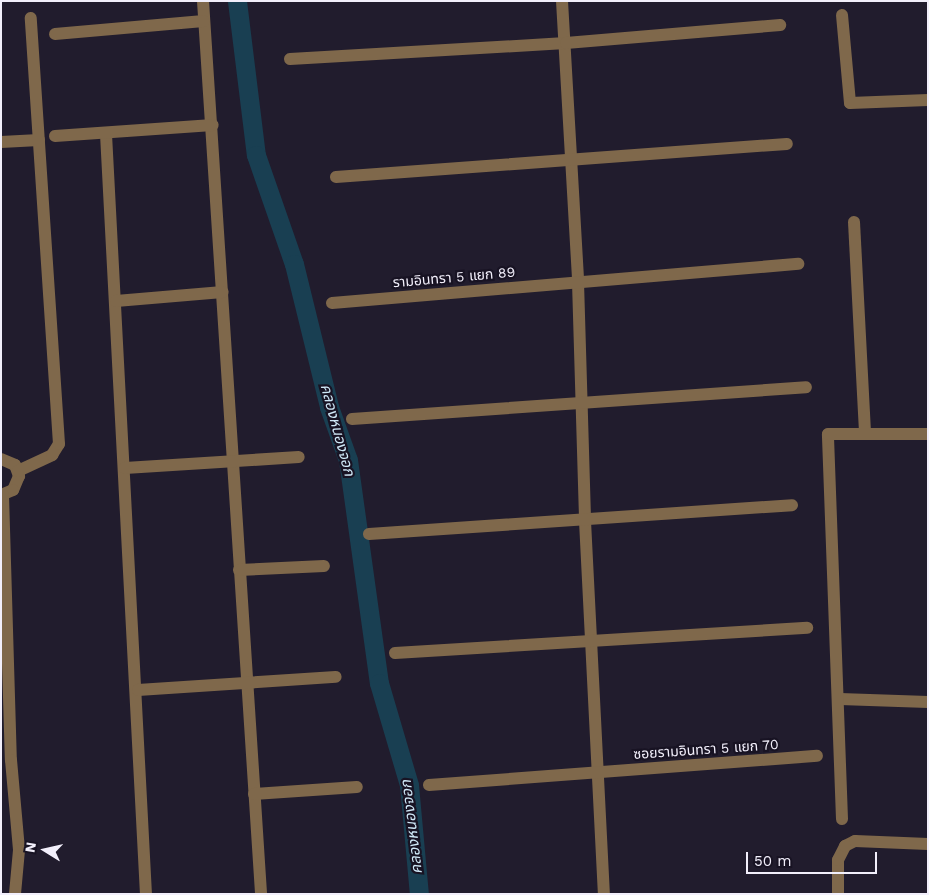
<!DOCTYPE html>
<meta charset="utf-8">
<style>
body{margin:0}
#map{position:relative;width:929px;height:895px;overflow:hidden;background:#211c2d;font-family:"Work Sans","Noto Sans Thai",sans-serif}
div>[style]{position:absolute}
.canal>*{height:19px;margin:-9.5px;padding:0 9.5px;transform-origin:9.5px;border-radius:9.5px;background:#193f52}
.minor>*{height:12px;margin:-6px;padding:0 6px;transform-origin:6px;border-radius:6px;background:#7f684b}
span{translate:-50% -50%;white-space:nowrap;text-align:center;line-height:1.15;-webkit-text-stroke:4.5px #181323;paint-order:stroke}
.street-label{font-size:14px;color:#f2effb}
.water-label{font-size:15px;color:#cfe8f7;font-style:italic}
.frame{position:absolute;inset:0;border:2px solid #f2effb;pointer-events:none}
.north{position:absolute;left:20px;top:825px;width:50px;height:50px;-webkit-text-stroke:4px #181323;paint-order:stroke;rotate:280deg;font-size:14px;font-weight:700;line-height:20px;text-align:center;color:#f2effb}
.north::after{content:'';display:block;margin:auto;width:18px;height:22px;background:#f2effb;clip-path:polygon(50% 0,100% 100%,50% 72%,0 100%)}
.scale{position:absolute;left:746px;top:852px;width:131px;height:22px;box-sizing:border-box;border:2px solid #f2effb;border-top:0;padding-left:6px;font-size:15px;line-height:18px;white-space:nowrap;color:#f2effb;-webkit-text-stroke:4px #181323;paint-order:stroke}
</style>
<div id="map">
<div class="canal">
<i style="left:237px;top:1px;width:155px;rotate:83deg"></i>
<i style="left:256px;top:155px;width:115px;rotate:70.8deg"></i>
<i style="left:294px;top:264px;width:147px;rotate:76.2deg"></i>
<i style="left:329px;top:407px;width:56px;rotate:70.3deg"></i>
<i style="left:348px;top:460px;width:225px;rotate:82.1deg"></i>
<i style="left:379px;top:683px;width:106px;rotate:73.6deg"></i>
<i style="left:409px;top:785px;width:109px;rotate:84.8deg"></i>
</div>
<div class="minor">
<i style="left:203px;top:1px;width:895px;rotate:86.28deg"></i>
<i style="left:562px;top:1px;width:281px;rotate:86.7deg"></i>
<i style="left:578px;top:282px;width:239px;rotate:88.3deg"></i>
<i style="left:585px;top:521px;width:373px;rotate:87.1deg"></i>
<i style="left:842px;top:15px;width:88px;rotate:84.8deg"></i>
<i style="left:850px;top:103px;width:78px;rotate:-2.2deg"></i>
<i style="left:55px;top:34px;width:149px;rotate:-5deg"></i>
<i style="left:290px;top:59px;width:276px;rotate:-3.3deg"></i>
<i style="left:566px;top:43px;width:215px;rotate:-4.8deg"></i>
<i style="left:106px;top:134px;width:761px;rotate:86.99deg"></i>
<i style="left:55px;top:136px;width:158px;rotate:-4deg"></i>
<i style="left:1px;top:142px;width:38px;rotate:-3deg"></i>
<i style="left:336px;top:177px;width:452px;rotate:-4.2deg"></i>
<i style="left:854px;top:222px;width:212px;rotate:87deg"></i>
<i style="left:116px;top:301px;width:107px;rotate:-4.8deg"></i>
<i style="left:332px;top:303px;width:468px;rotate:-4.8deg"></i>
<i style="left:352px;top:419px;width:455px;rotate:-4deg"></i>
<i style="left:1px;top:459px;width:15px;rotate:23deg"></i>
<i style="left:15px;top:465px;width:12px;rotate:70deg"></i>
<i style="left:19px;top:476px;width:15px;rotate:113deg"></i>
<i style="left:13px;top:490px;width:13px;rotate:157deg"></i>
<i style="left:125px;top:468px;width:174px;rotate:-3.6deg"></i>
<i style="left:18px;top:471px;width:38px;rotate:-25deg"></i>
<i style="left:52px;top:455px;width:13px;rotate:-58deg"></i>
<i style="left:59px;top:444px;width:427px;rotate:-93.8deg"></i>
<i style="left:3px;top:495px;width:265px;rotate:88.3deg"></i>
<i style="left:11px;top:760px;width:90px;rotate:84.9deg"></i>
<i style="left:19px;top:850px;width:44px;rotate:95.2deg"></i>
<i style="left:369px;top:534px;width:424px;rotate:-3.9deg"></i>
<i style="left:239px;top:570px;width:85px;rotate:-2.7deg"></i>
<i style="left:395px;top:653px;width:413px;rotate:-3.5deg"></i>
<i style="left:138px;top:690px;width:198px;rotate:-3.8deg"></i>
<i style="left:840px;top:699px;width:88px;rotate:2deg"></i>
<i style="left:429px;top:785px;width:389px;rotate:-4.3deg"></i>
<i style="left:254px;top:794px;width:103px;rotate:-3.9deg"></i>
<i style="left:842px;top:819px;width:385px;rotate:-92.1deg"></i>
<i style="left:828px;top:434px;width:100px"></i>
<i style="left:838px;top:894px;width:34px;rotate:-90deg"></i>
<i style="left:838px;top:860px;width:16px;rotate:-63deg"></i>
<i style="left:845px;top:846px;width:11px;rotate:-27deg"></i>
<i style="left:855px;top:841px;width:73px;rotate:2.4deg"></i>
</div>
<div class="street-label">
<span style="left:454px;top:277px;rotate:-5deg">รามอินทรา 5 แยก 89</span>
<span style="left:706px;top:749px;rotate:-4deg">ซอยรามอินทรา 5 แยก 70</span>
</div>
<div class="water-label">
<span style="left:337px;top:430px;rotate:75deg">คลองหนองจอก</span>
<span style="left:412px;top:827px;rotate:-97deg">คลองหนองจอก</span>
</div>
<div class="frame"></div>
<div class="north">N</div>
<div class="scale">50 m</div>
</div>
